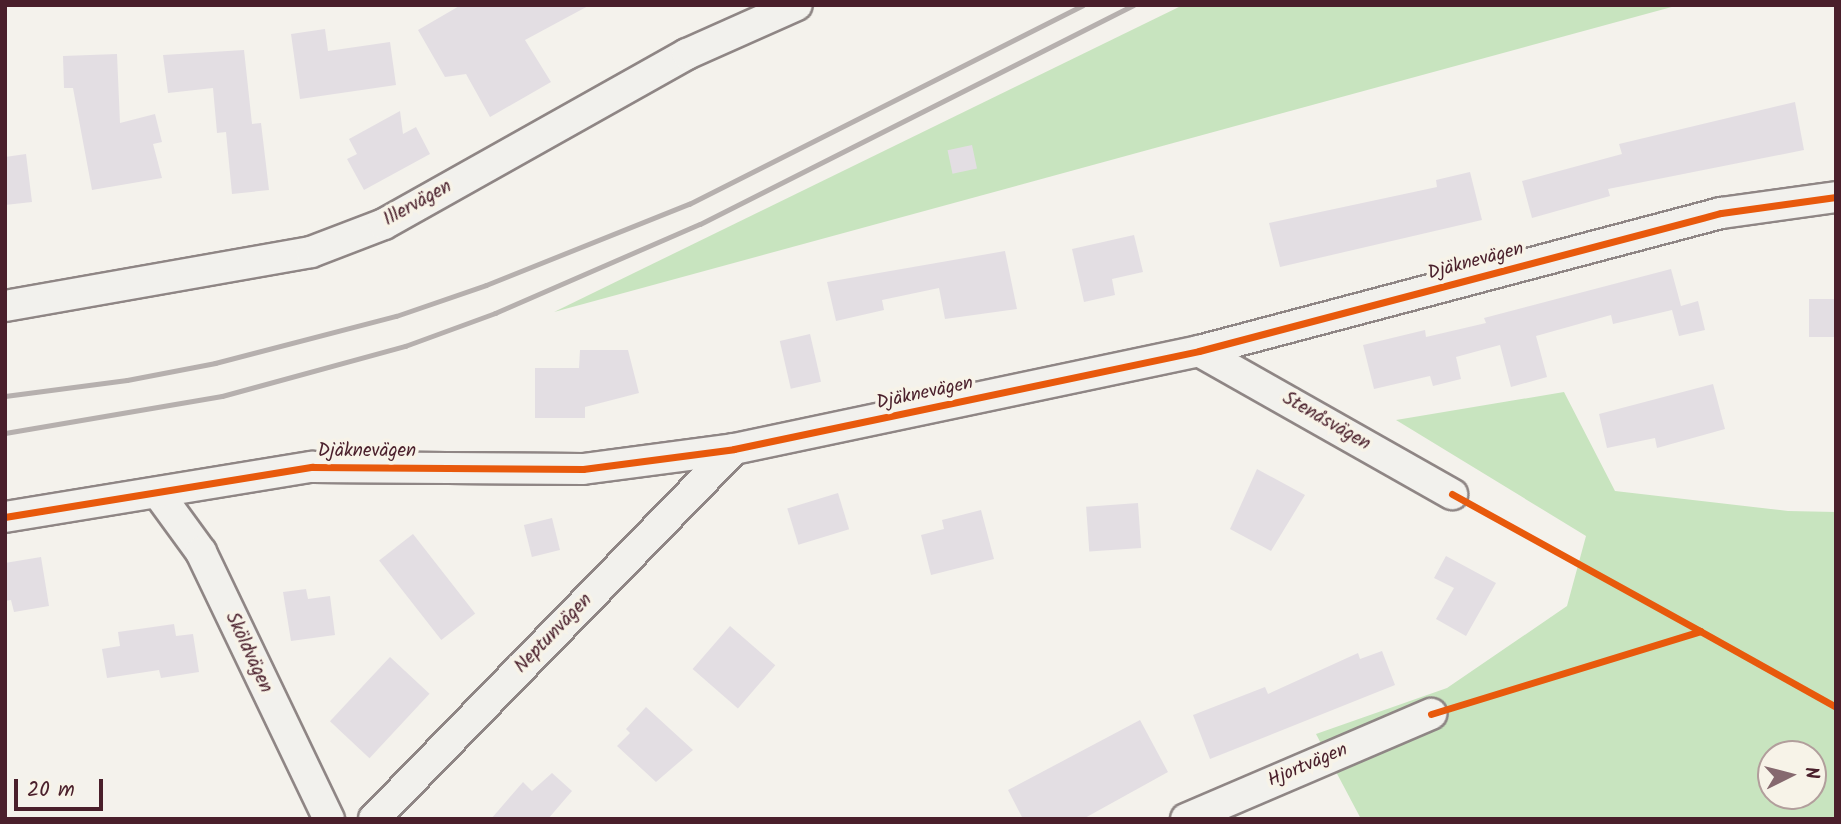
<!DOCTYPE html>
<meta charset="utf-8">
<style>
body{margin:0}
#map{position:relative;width:1841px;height:824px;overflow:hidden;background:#f4f2ec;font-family:Kalam,sans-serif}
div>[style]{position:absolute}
.green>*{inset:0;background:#c8e4bf}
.building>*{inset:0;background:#e3dee3;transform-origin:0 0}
.roads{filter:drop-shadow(2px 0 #8f8685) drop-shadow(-2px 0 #8f8685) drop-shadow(0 2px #8f8685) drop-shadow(0 -2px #8f8685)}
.minor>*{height:30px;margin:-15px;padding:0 15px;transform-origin:15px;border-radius:15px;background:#f2f1ed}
.rail>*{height:5px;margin:-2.5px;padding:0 2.5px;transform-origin:2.5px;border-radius:2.5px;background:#b6b0ae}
.cycleway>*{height:7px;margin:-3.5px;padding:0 3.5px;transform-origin:3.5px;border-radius:3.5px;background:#e8590c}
span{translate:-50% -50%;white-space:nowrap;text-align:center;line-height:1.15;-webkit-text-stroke:7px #f7f3e8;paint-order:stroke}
.street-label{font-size:19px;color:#4a1f2b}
.frame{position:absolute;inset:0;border:7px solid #4a1f2b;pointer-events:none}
.north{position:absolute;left:1757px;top:740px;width:70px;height:70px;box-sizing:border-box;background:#f7f3e8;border:2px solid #b29e9c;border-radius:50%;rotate:84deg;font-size:19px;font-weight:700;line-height:28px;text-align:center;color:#4a1f2b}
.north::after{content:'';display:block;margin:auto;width:24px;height:32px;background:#86696f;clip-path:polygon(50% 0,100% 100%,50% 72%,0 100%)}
.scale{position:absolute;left:14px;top:779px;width:89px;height:32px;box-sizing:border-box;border:4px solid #4a1f2b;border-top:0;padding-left:9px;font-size:21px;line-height:24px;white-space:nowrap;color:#4a1f2b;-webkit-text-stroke:5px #f7f3e8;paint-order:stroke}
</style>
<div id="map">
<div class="green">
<i style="clip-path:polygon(1183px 5px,1679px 5px,554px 312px)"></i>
<i style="clip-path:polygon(evenodd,1564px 392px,1615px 491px,1788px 511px,1836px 512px,1836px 819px,1361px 819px,1316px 734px,1447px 688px,1567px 606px,1586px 536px,1396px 420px,1564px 392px,1771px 754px,1813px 754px,1813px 796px,1771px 796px,1771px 754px)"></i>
</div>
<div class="building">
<i style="clip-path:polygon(461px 5px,590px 5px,525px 40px,551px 82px,490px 117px,466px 74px,445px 77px,418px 30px)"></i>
<i style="clip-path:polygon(325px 29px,328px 51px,390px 42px,396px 85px,300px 99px,291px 34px)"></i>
<i style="clip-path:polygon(244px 50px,252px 124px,261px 123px,269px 190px,232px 194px,226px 132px,217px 133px,213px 88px,168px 93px,163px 55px)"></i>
<i style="clip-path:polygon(117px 54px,120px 123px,155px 114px,162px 142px,153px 144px,162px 178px,92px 190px,73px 88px,64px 88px,63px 56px)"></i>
<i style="clip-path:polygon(1795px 102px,1804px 150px,1608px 189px,1610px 196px,1532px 218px,1522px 181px,1622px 154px,1619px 144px)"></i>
<i style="clip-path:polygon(400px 111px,403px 134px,416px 127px,430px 154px,364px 190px,347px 159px,357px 154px,349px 139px)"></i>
<i style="left:972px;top:145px;width:24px;height:25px;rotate:78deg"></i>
<i style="clip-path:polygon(26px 154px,32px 202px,5px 205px,5px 157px)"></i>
<i style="clip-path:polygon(1470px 172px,1482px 220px,1280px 267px,1269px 223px,1437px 187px,1436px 180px)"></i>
<i style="clip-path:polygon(1134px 235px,1143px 272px,1112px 279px,1115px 295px,1084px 302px,1072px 249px)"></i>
<i style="clip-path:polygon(1005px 251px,1017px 309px,945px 319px,939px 288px,882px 300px,884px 310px,836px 321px,827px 282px)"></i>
<i style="clip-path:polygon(1671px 269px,1681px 306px,1698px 301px,1705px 330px,1679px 336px,1672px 310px,1613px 324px,1611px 315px,1536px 336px,1547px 377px,1511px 387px,1500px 345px,1456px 357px,1461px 379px,1433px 386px,1430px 376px,1374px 389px,1363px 345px,1425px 330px,1426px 337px,1486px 323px,1484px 318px)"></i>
<i style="left:1836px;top:299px;width:38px;height:27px;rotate:90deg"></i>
<i style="left:810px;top:334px;width:49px;height:31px;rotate:77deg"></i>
<i style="clip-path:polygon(580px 350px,628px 350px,639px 393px,585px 407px,585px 418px,535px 418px,535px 368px,579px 368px)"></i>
<i style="clip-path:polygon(1713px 384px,1725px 429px,1657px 448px,1655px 438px,1607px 448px,1599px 414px)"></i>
<i style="clip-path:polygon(1257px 469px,1305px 495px,1271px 551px,1230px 529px)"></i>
<i style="left:838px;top:493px;width:38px;height:53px;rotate:73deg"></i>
<i style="left:1138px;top:503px;width:45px;height:52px;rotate:86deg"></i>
<i style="clip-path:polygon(981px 510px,994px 559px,931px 575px,921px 535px,944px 529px,942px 520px)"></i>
<i style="left:552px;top:518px;width:33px;height:29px;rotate:76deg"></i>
<i style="left:413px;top:534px;width:101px;height:43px;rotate:52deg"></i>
<i style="clip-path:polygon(1446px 556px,1496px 583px,1466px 636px,1436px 619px,1454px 588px,1434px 578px)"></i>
<i style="clip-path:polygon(41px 557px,49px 606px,14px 612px,11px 600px,5px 601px,5px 563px)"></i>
<i style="clip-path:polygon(306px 589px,308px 599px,330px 596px,335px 635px,291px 641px,283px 592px)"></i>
<i style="clip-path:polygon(174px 624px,176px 636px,193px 634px,199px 672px,161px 678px,159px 670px,107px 678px,102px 649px,120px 646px,118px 632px)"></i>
<i style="left:730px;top:626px;width:60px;height:57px;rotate:41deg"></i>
<i style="clip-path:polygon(1382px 651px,1395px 685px,1210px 759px,1193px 715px,1265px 687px,1268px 694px,1358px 653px,1360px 659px)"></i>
<i style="left:390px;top:657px;width:54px;height:88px;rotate:43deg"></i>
<i style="clip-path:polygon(646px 707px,693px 750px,656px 782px,617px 746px,630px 733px,626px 729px)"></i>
<i style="clip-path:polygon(1140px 720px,1168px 772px,1083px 819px,1023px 819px,1008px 790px)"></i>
<i style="clip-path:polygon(552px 773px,572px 791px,548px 819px,491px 819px,523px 782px,532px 791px)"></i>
</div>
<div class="roads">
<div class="minor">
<i style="left:5px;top:306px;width:311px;rotate:-10deg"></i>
<i style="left:311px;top:252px;width:78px;rotate:-21deg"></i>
<i style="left:384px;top:224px;width:347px;rotate:-29.3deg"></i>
<i style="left:687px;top:54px;width:120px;rotate:-24deg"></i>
<i style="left:1199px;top:351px;width:291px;rotate:29.5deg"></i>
<i style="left:158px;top:493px;width:73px;rotate:53.9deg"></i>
<i style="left:201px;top:552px;width:296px;rotate:64.4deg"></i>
<i style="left:5px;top:517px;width:311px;rotate:-9.3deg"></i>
<i style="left:312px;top:467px;width:271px;rotate:0.4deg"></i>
<i style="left:583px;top:469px;width:152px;rotate:-7.5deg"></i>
<i style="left:734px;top:449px;width:475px;rotate:-11.9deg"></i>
<i style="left:1199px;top:351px;width:540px;rotate:-14.81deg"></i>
<i style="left:1721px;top:213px;width:116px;rotate:-7.9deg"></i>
<i style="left:374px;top:819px;width:516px;rotate:-45.78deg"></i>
<i style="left:1186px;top:819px;width:267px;rotate:-23.2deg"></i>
</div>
</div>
<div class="rail">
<i style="left:5px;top:396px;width:123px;rotate:-7.5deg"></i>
<i style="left:127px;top:380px;width:90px;rotate:-10.9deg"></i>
<i style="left:215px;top:363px;width:187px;rotate:-14.6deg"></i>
<i style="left:396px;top:316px;width:95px;rotate:-19deg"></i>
<i style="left:486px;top:285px;width:219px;rotate:-21.8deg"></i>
<i style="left:689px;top:204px;width:441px;rotate:-26.8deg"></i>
<i style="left:5px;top:433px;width:220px;rotate:-9.7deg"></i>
<i style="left:222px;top:396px;width:190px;rotate:-15.3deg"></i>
<i style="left:405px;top:346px;width:96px;rotate:-20.1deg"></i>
<i style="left:495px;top:313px;width:223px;rotate:-23.5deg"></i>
<i style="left:700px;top:224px;width:485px;rotate:-26.8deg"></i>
</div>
<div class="cycleway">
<i style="left:1452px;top:494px;width:283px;rotate:28.9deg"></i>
<i style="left:5px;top:517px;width:311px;rotate:-9.3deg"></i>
<i style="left:312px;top:467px;width:271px;rotate:0.4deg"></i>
<i style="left:583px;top:469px;width:152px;rotate:-7.5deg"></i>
<i style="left:734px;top:449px;width:475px;rotate:-11.9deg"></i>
<i style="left:1199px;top:351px;width:540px;rotate:-14.81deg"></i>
<i style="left:1721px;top:213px;width:116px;rotate:-7.9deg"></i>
<i style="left:1431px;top:714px;width:282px;rotate:-17.1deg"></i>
<i style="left:1700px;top:631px;width:156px;rotate:29.2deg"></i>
</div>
<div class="street-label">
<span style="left:418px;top:204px;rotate:-29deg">Illervägen</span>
<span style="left:1476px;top:262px;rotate:-15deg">Djäknevägen</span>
<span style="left:925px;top:394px;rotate:-12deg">Djäknevägen</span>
<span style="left:1326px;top:422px;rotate:30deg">Stenåsvägen</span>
<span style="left:367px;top:452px">Djäknevägen</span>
<span style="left:554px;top:634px;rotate:-46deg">Neptunvägen</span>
<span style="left:248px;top:653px;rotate:65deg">Sköldvägen</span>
<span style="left:1308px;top:766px;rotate:-23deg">Hjortvägen</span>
</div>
<div class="frame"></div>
<div class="north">N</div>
<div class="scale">20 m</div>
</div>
